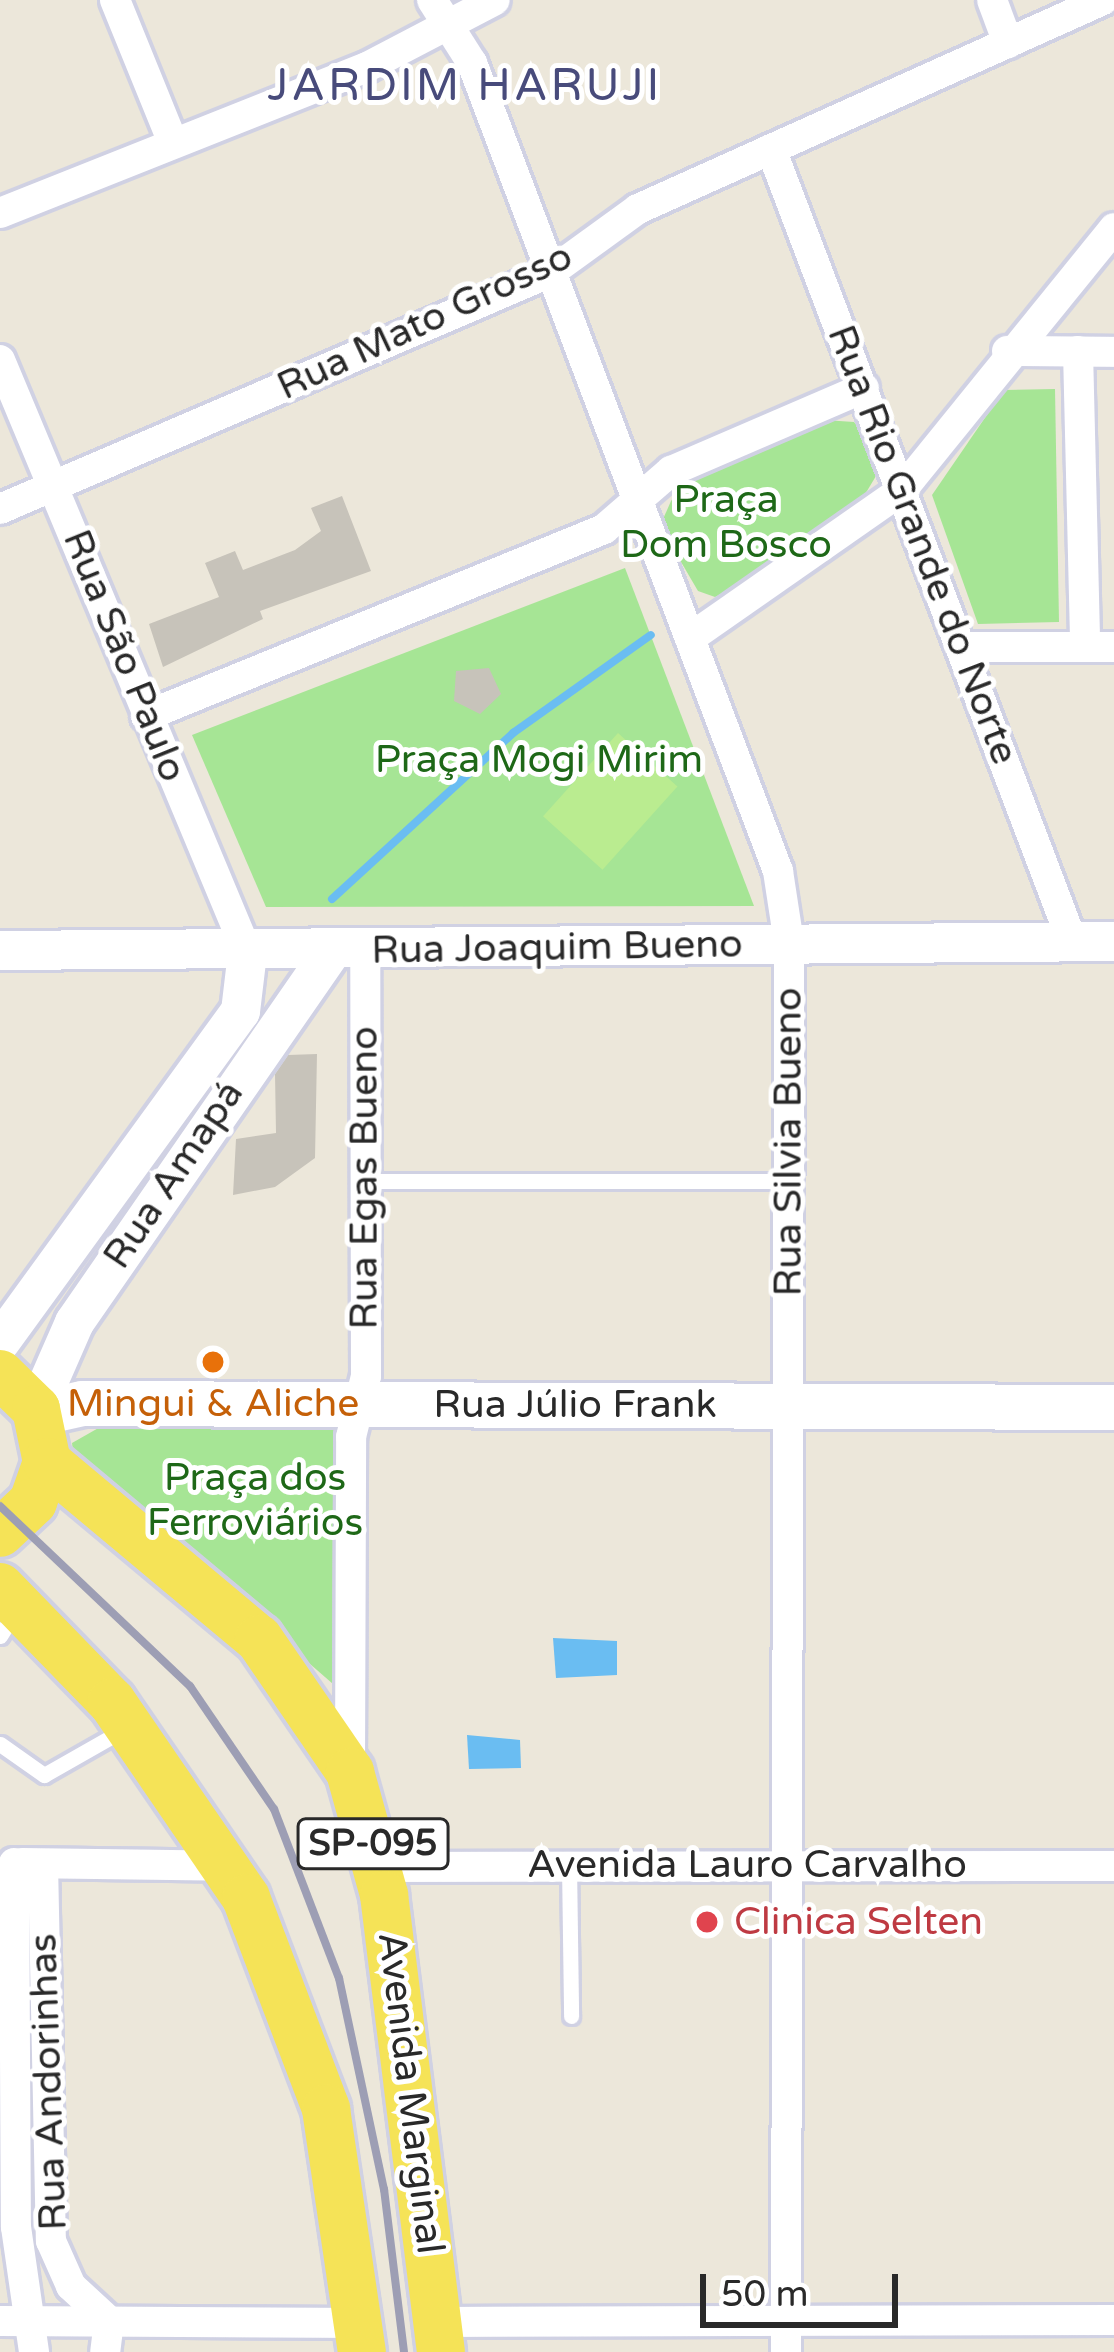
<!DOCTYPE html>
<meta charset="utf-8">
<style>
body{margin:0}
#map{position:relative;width:1114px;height:2352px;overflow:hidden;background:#ece7da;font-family:"Varela Round",sans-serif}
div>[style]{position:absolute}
.green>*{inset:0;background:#a6e595}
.pitch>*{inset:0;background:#baec90;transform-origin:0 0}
.water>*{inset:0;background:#6abdf2}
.stream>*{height:8px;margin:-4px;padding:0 4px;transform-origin:4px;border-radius:4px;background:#6abdf2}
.building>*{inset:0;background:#c7c3ba}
.roads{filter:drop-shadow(3px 0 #d0d1e3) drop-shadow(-3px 0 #d0d1e3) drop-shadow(0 3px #d0d1e3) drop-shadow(0 -3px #d0d1e3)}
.service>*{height:15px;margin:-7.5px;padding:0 7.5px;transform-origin:7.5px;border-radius:7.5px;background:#fff}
.minor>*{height:30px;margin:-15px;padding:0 15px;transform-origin:15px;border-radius:15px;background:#fff}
.tertiary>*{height:39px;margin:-19.5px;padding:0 19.5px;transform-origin:19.5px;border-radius:19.5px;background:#fff}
.secondary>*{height:45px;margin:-22.5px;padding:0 22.5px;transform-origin:22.5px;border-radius:22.5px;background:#fff}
.primary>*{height:48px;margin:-24px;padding:0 24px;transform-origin:24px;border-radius:24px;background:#f5e357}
.rail>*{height:8px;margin:-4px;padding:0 4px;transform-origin:4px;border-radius:4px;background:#9d9eb4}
.dots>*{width:33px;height:33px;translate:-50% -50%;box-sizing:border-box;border:6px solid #fff;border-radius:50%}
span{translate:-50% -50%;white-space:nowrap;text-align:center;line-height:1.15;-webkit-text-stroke:10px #fff;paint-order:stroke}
.shield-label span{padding:3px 9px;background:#fff;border:3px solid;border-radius:9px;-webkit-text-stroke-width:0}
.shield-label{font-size:36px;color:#292929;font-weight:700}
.street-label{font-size:39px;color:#292929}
.park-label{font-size:39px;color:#1e6817}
.food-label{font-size:39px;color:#c56008}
.health-label{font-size:39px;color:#be3a42}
.left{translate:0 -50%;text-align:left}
.quarter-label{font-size:45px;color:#484b7b;letter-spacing:3px}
.scale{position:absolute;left:700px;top:2274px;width:198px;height:54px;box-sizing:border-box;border:6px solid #292929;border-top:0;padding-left:15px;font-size:36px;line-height:42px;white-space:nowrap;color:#292929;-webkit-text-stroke:9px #fff;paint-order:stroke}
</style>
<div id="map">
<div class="green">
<i style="clip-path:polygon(1055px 389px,1059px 622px,978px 624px,932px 495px,1004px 390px)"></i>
<i style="clip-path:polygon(824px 420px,854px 422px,870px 444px,879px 471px,864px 496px,740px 585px,715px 597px,698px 591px,660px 526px,671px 501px,690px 476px)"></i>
<i style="clip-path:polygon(625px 568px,754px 906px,266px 907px,192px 735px)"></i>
<i style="clip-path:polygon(109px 1422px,335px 1423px,333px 1684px,74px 1459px,72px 1443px)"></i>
</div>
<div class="pitch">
<i style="left:618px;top:733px;width:80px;height:112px;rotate:42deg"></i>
</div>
<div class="water">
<i style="clip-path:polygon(553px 1638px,617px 1641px,617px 1675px,556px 1678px)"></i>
<i style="clip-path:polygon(467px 1735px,520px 1740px,521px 1768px,469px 1769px)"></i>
</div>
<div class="stream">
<i style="left:332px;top:899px;width:246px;rotate:-42.5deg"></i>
<i style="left:513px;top:733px;width:169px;rotate:-35.4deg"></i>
</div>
<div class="building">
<i style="clip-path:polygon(342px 496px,371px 571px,260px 611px,263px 619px,163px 667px,149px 624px,219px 597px,205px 563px,235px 551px,243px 570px,295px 550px,321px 531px,311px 508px)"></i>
<i style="clip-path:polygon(489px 668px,501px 694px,480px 714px,454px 701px,456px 671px)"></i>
<i style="clip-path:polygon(317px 1054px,315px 1158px,275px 1187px,233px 1195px,236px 1139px,276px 1133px,275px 1074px,288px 1055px)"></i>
</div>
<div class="roads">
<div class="service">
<i style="left:365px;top:1181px;width:424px"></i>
<i style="left:0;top:1636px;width:28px;rotate:-58deg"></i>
<i style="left:0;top:1744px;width:54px;rotate:35.2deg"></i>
<i style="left:44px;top:1775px;width:93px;rotate:-29.6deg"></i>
<i style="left:569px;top:1864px;width:152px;rotate:89.2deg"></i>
</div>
<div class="minor">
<i style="left:115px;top:0;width:154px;rotate:67.9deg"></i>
<i style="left:432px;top:0;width:75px;rotate:57.6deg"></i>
<i style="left:472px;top:63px;width:864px;rotate:69.26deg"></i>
<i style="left:778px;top:871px;width:73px;rotate:81.3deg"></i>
<i style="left:789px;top:943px;width:1409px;rotate:90.12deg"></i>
<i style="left:992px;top:0;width:46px;rotate:69.6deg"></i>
<i style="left:771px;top:149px;width:847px;rotate:69.19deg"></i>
<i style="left:0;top:213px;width:395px;rotate:-21.7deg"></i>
<i style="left:367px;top:67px;width:144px;rotate:-27.6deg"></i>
<i style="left:1007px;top:351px;width:107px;rotate:0.5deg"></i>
<i style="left:1078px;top:351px;width:296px;rotate:88.6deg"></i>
<i style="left:0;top:360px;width:641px;rotate:67.35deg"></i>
<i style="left:0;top:509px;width:600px;rotate:-23.27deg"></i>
<i style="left:551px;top:272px;width:107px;rotate:-35.9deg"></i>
<i style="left:638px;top:209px;width:510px;rotate:-24.2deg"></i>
<i style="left:690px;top:638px;width:259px;rotate:-34.9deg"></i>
<i style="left:902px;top:490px;width:337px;rotate:-51deg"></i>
<i style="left:961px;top:647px;width:153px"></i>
<i style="left:146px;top:716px;width:495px;rotate:-22.2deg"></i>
<i style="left:604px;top:529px;width:89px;rotate:-40.9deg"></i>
<i style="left:671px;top:471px;width:210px;rotate:-23.3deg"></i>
<i style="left:350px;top:1765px;width:328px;rotate:-89.8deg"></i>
<i style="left:351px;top:1437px;width:63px;rotate:-76.2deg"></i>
<i style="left:366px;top:1376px;width:425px;rotate:-90.1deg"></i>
<i style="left:14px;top:1863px;width:364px;rotate:89.7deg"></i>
<i style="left:16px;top:2227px;width:126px;rotate:81.8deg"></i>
<i style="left:22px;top:1863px;width:204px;rotate:0.8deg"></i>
<i style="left:43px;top:1864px;width:377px;rotate:88.8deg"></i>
<i style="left:51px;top:2241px;width:49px;rotate:66deg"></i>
<i style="left:71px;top:2286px;width:52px;rotate:42.6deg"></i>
<i style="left:109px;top:2321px;width:31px;rotate:97deg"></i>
<i style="left:379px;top:1867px;width:735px;rotate:-0.08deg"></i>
<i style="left:0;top:2321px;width:361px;rotate:0.3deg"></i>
<i style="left:440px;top:2322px;width:674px;rotate:-0.17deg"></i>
</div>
<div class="tertiary">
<i style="left:0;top:950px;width:1114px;rotate:-0.46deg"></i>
<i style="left:0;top:1341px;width:408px;rotate:-54deg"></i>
<i style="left:240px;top:1011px;width:59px;rotate:-83.2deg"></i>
<i style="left:36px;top:1409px;width:95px;rotate:-66.4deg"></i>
<i style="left:74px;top:1322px;width:451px;rotate:-55.3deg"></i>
</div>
<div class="secondary">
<i style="left:37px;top:1413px;width:46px;rotate:-12.5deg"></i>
<i style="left:82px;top:1403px;width:1032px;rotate:0.22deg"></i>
</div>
<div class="primary">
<i style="left:0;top:1374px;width:50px;rotate:44.2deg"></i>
<i style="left:36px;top:1409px;width:54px;rotate:78.3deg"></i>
<i style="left:47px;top:1462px;width:42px;rotate:109.3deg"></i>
<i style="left:33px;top:1502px;width:45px;rotate:136.8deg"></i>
<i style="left:47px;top:1462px;width:276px;rotate:39.9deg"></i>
<i style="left:259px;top:1639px;width:161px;rotate:55.6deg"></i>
<i style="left:350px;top:1772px;width:128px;rotate:74.5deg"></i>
<i style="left:384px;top:1895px;width:461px;rotate:82.9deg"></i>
<i style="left:0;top:1587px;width:161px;rotate:45.8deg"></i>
<i style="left:112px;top:1702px;width:237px;rotate:55.6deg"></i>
<i style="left:246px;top:1898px;width:226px;rotate:69.2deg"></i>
<i style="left:326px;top:2109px;width:246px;rotate:81.6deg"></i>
</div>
</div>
<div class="rail">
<i style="left:0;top:1506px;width:262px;rotate:43.5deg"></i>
<i style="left:190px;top:1686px;width:149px;rotate:55.7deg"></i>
<i style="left:274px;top:1809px;width:181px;rotate:69deg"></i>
<i style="left:339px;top:1978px;width:216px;rotate:78deg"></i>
<i style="left:384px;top:2189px;width:164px;rotate:83deg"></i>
</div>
<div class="dots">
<i style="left:213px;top:1362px;background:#e8710a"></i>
<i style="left:707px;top:1922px;background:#e0444e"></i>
</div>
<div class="shield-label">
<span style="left:373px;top:1844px">SP-095</span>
</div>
<div class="street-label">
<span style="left:425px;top:322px;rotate:-25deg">Rua Mato Grosso</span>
<span style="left:922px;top:545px;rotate:69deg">Rua Rio Grande do Norte</span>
<span style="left:124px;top:656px;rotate:68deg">Rua São Paulo</span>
<span style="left:557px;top:948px;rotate:-1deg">Rua Joaquim Bueno</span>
<span style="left:789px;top:1142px;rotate:-90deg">Rua Silvia Bueno</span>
<span style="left:174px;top:1175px;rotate:-56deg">Rua Amapá</span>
<span style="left:365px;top:1178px;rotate:-90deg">Rua Egas Bueno</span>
<span style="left:575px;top:1405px">Rua Júlio Frank</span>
<span style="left:747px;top:1865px">Avenida Lauro Carvalho</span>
<span style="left:49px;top:2082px;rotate:-92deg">Rua Andorinhas</span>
<span style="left:410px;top:2093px;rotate:83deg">Avenida Marginal</span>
</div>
<div class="park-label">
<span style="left:726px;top:523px">Praça<br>Dom Bosco</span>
<span style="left:539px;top:760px">Praça Mogi Mirim</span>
<span style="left:255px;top:1501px">Praça dos<br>Ferroviários</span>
</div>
<div class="food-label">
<span style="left:213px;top:1404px">Mingui &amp; Aliche</span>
</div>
<div class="health-label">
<span class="left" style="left:734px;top:1922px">Clinica Selten</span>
</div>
<div class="quarter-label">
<span style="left:465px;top:87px">JARDIM HARUJI</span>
</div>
<div class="scale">50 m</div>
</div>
